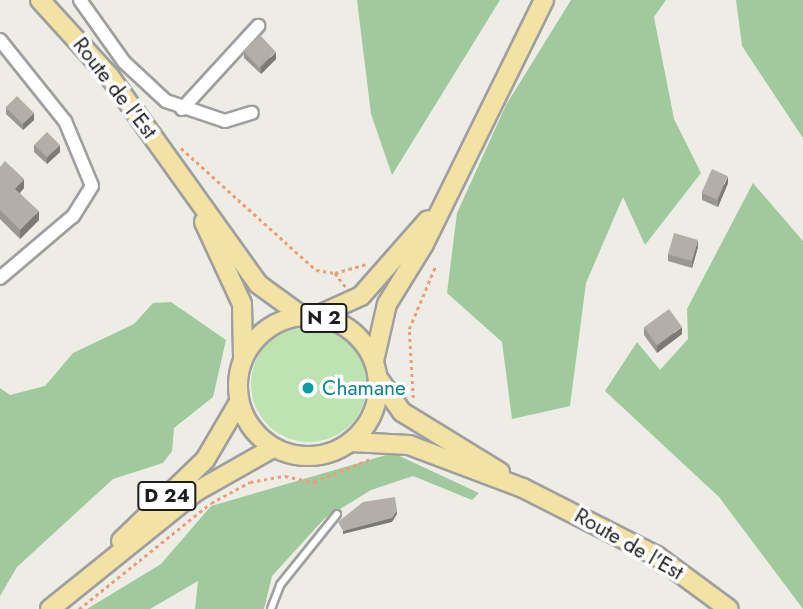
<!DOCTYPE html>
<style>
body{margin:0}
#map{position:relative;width:803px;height:609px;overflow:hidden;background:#eeede5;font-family:Jost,sans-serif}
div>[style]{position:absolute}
.grass>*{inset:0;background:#bde3b0}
.round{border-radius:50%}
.forest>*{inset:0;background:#a0c99e}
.path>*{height:2.5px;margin-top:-1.25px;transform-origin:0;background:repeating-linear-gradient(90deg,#eb9f78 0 3.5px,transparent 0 7px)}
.roads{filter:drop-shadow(2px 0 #9f9f9f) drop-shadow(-2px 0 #9f9f9f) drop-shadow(0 2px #9f9f9f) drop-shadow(0 -2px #9f9f9f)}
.lane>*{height:6px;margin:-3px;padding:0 3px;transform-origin:3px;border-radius:3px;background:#fff}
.street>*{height:12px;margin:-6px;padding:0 6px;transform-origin:6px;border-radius:6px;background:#fff}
.primary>*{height:18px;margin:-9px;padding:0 9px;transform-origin:9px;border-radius:9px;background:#f2e3a5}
.primary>.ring{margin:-9px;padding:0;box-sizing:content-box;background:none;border:18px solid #f2e3a5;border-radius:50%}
.wall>*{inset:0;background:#9a9690}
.shaded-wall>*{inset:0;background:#7d7a76}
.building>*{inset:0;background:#b3afa8;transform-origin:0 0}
.dots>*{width:19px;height:19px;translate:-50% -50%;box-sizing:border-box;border:4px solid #fff;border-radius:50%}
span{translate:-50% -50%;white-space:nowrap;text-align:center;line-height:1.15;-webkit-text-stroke:7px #fff;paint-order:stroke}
.shield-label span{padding:2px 5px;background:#fff;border:2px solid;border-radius:5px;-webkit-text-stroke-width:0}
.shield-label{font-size:19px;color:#1e1e1e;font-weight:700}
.street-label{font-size:21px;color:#1e1e1e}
.culture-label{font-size:21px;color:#0d838f}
.left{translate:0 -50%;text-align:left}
</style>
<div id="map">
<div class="grass">
<i class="round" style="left:251px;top:326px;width:116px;height:116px"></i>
</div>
<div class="forest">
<i style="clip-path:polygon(357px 0,500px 0,392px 175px,371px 114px)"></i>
<i style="clip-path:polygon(571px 0,666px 0,654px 17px,674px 119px,701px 173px,645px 245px,623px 197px,586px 283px,570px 406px,512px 419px,502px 342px,447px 293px,457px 213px,506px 105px)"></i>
<i style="clip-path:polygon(736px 0,803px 0,803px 138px,742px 46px)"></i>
<i style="clip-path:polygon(753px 183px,803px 241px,803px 609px,719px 497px,605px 391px,637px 342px,660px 370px,688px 339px,687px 309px)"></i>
<i style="clip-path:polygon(171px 302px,226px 340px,213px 397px,174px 428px,172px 451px,163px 463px,113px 479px,17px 567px,0 596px,0 388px,10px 395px,45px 386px,73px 353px,134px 324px,153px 303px)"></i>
<i style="clip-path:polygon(393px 453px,479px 493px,472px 500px,413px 476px,371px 490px,324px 519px,272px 576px,264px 609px,195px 609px,198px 581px,150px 609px,87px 609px,161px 564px,211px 506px)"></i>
</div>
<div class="path">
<i style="left:181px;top:148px;width:182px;rotate:42.1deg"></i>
<i style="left:316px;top:270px;width:19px;rotate:9deg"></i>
<i style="left:335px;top:273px;width:33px;rotate:-16deg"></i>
<i style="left:335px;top:273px;width:18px;rotate:52deg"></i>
<i style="left:413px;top:398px;width:69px;rotate:-93.3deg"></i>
<i style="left:409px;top:329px;width:67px;rotate:-67.2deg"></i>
<i style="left:79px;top:609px;width:169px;rotate:-38.8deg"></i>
<i style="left:211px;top:503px;width:44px;rotate:-28.3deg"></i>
<i style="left:250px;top:482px;width:36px;rotate:-10deg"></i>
<i style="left:285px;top:476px;width:30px;rotate:12deg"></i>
<i style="left:314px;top:482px;width:61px;rotate:-22.3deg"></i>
</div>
<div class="roads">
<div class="lane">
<i style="left:271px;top:609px;width:26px;rotate:-69deg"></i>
<i style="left:280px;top:585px;width:91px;rotate:-51.2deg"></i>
</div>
<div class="street">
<i style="left:80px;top:0;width:76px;rotate:54.6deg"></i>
<i style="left:124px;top:62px;width:57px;rotate:42.9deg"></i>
<i style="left:166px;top:101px;width:62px;rotate:18.7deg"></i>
<i style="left:225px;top:121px;width:28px;rotate:-17deg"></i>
<i style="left:0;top:40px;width:104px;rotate:51.3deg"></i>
<i style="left:65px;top:121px;width:70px;rotate:67.4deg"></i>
<i style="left:92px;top:186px;width:36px;rotate:122deg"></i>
<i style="left:73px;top:216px;width:96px;rotate:139.7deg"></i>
<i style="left:182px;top:109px;width:113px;rotate:-47.5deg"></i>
</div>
<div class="primary">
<i style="left:40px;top:0;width:104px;rotate:47.7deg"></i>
<i style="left:110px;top:77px;width:254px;rotate:54.4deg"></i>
<i style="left:258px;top:284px;width:54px;rotate:36deg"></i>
<i style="left:204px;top:222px;width:90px;rotate:65.1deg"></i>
<i style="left:242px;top:304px;width:52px;rotate:88.9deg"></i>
<i class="ring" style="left:238px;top:316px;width:122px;height:122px"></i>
<i style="left:317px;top:316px;width:48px;rotate:-24.4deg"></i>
<i style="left:361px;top:296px;width:101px;rotate:-48.6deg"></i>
<i style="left:374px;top:361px;width:58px;rotate:-77.2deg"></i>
<i style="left:387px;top:304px;width:70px;rotate:-58.3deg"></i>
<i style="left:424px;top:244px;width:272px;rotate:-63.8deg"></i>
<i style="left:378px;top:378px;width:42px;rotate:54.8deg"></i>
<i style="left:402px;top:412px;width:115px;rotate:31.5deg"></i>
<i style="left:351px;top:442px;width:58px;rotate:3deg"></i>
<i style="left:409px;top:445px;width:122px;rotate:20.7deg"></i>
<i style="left:523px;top:488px;width:150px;rotate:26.9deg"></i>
<i style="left:657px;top:556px;width:89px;rotate:36.4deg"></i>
<i style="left:121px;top:541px;width:117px;rotate:-44deg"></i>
<i style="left:205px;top:460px;width:67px;rotate:-59.6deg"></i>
<i style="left:50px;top:609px;width:189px;rotate:-38.8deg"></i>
<i style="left:197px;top:491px;width:87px;rotate:-29.5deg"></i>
</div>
</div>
<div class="wall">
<i style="clip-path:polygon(244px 51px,276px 59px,261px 74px,244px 58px)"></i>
<i style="clip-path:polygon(6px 107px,34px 120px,23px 130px,6px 114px)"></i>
<i style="clip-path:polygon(34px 145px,60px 152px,47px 164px,34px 152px)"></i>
<i style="clip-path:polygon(0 167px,24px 188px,20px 193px,39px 220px,20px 239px,0 219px)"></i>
<i style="clip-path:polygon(728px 183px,718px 207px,702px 200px,702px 193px)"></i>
<i style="clip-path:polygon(698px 247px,692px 268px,668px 261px,668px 254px)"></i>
<i style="clip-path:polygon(644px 328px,682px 334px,657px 353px,644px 335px)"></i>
</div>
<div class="shaded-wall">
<i style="clip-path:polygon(276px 52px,276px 59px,261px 74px,261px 67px)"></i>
<i style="clip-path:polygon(34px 113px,34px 120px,23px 130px,23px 123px)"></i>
<i style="clip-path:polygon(60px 145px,60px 152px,47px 164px,47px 157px)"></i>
<i style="clip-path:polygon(728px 176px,728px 183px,718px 207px,718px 200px)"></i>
<i style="clip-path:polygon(24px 179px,24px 188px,15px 198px,15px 189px)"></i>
<i style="clip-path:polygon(39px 211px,39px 220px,20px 239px,20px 230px)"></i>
<i style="clip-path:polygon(698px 240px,698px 247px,692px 268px,692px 261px)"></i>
<i style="clip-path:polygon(682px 327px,682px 334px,657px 353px,657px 346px)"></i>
<i style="clip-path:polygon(397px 511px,397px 514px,392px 522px,343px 534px,343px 531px)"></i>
</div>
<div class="building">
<i style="left:260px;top:35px;width:23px;height:23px;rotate:47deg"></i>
<i style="left:17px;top:96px;width:24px;height:16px;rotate:45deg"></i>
<i style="left:47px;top:132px;width:18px;height:18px;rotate:45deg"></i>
<i style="clip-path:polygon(5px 161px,24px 179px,15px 189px,39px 211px,20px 230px,0 210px,0 167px)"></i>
<i style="left:712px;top:169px;width:17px;height:26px;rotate:24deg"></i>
<i style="left:674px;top:233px;width:25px;height:22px;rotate:16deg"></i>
<i style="left:669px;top:309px;width:22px;height:31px;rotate:54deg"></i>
<i style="clip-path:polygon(395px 497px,397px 511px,392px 518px,343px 531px,338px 522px,363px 502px)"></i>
</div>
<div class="dots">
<i style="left:308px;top:388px;background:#0f9aa8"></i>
</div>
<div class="shield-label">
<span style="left:324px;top:318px">N 2</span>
<span style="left:167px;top:496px">D 24</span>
</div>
<div class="street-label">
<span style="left:115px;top:88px;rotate:52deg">Route de l'Est</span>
<span style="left:629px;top:544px;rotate:30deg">Route de l'Est</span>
</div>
<div class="culture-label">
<span class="left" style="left:322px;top:388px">Chamane</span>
</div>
</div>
